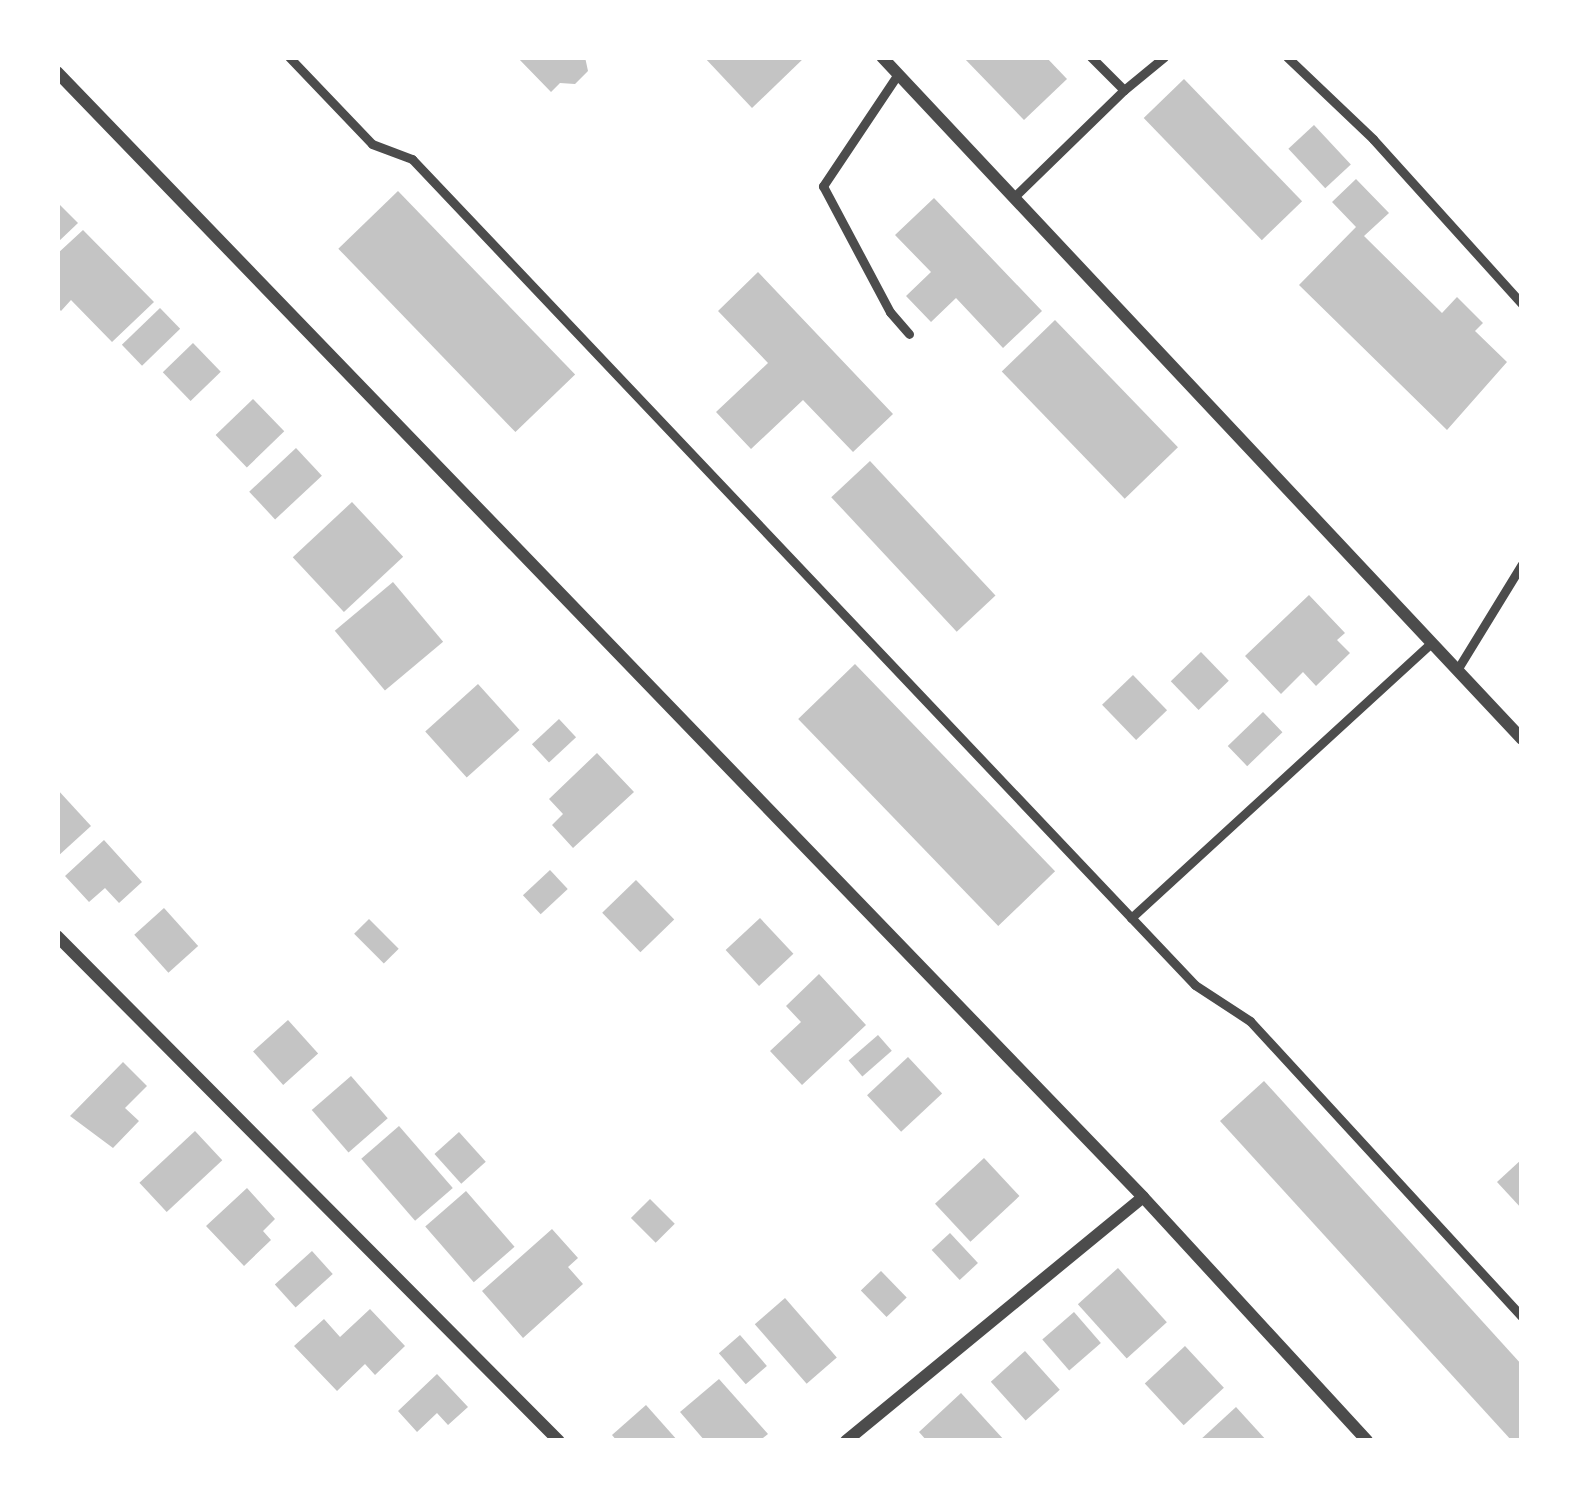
<!DOCTYPE html>
<style>
body{margin:0}
#map{position:relative;width:1579px;height:1498px;overflow:hidden;background:#fff;font-family:Helvetica,sans-serif}
div>[style]{position:absolute}
.building>*{inset:0;background:#c4c4c4;transform-origin:0 0}
.service>*{height:9px;margin:-4.5px;padding:0 4.5px;transform-origin:4.5px;border-radius:4.5px;background:#4c4c4c}
.minor>*{height:12px;margin:-6px;padding:0 6px;transform-origin:6px;border-radius:6px;background:#4c4c4c}
span{translate:-50% -50%;white-space:nowrap;text-align:center;line-height:1.15;-webkit-text-stroke:12px #fff;paint-order:stroke}
.frame{position:absolute;inset:0;border:60px solid #fff;pointer-events:none}
</style>
<div id="map">
<div class="building">
<i style="clip-path:polygon(517px 57px,585px 57px,588px 71px,575px 84px,560px 83px,551px 92px)"></i>
<i style="clip-path:polygon(704px 57px,805px 57px,752px 108px)"></i>
<i style="clip-path:polygon(963px 57px,1046px 57px,1067px 79px,1024px 120px)"></i>
<i style="left:1184px;top:79px;width:170px;height:56px;rotate:46deg"></i>
<i style="left:1314px;top:125px;width:54px;height:35px;rotate:47deg"></i>
<i style="clip-path:polygon(1356px 179px,1389px 213px,1364px 236px,1442px 313px,1457px 297px,1483px 323px,1475px 331px,1507px 362px,1447px 430px,1299px 285px,1356px 227px,1332px 202px)"></i>
<i style="left:398px;top:191px;width:255px;height:83px;rotate:46deg"></i>
<i style="clip-path:polygon(934px 198px,1042px 311px,1003px 348px,956px 298px,931px 322px,906px 296px,931px 272px,895px 235px)"></i>
<i style="clip-path:polygon(57px 202px,78px 223px,57px 243px)"></i>
<i style="clip-path:polygon(83px 230px,154px 302px,112px 342px,71px 300px,61px 311px,57px 307px,57px 254px)"></i>
<i style="clip-path:polygon(758px 272px,893px 414px,853px 452px,803px 400px,751px 449px,716px 412px,768px 363px,718px 311px)"></i>
<i style="left:160px;top:308px;width:29px;height:53px;rotate:46deg"></i>
<i style="left:1055px;top:320px;width:177px;height:74px;rotate:46deg"></i>
<i style="left:193px;top:343px;width:40px;height:42px;rotate:46deg"></i>
<i style="left:253px;top:399px;width:45px;height:52px;rotate:46deg"></i>
<i style="left:296px;top:448px;width:38px;height:64px;rotate:47deg"></i>
<i style="left:870px;top:461px;width:184px;height:53px;rotate:47deg"></i>
<i style="left:352px;top:502px;width:75px;height:81px;rotate:47deg"></i>
<i style="left:393px;top:582px;width:78px;height:76px;rotate:50deg"></i>
<i style="clip-path:polygon(1309px 595px,1345px 633px,1337px 640px,1350px 653px,1316px 686px,1303px 672px,1281px 694px,1245px 656px)"></i>
<i style="left:1201px;top:652px;width:40px;height:42px;rotate:46deg"></i>
<i style="left:855px;top:664px;width:288px;height:79px;rotate:46deg"></i>
<i style="left:1133px;top:675px;width:49px;height:43px;rotate:46deg"></i>
<i style="left:478px;top:684px;width:62px;height:71px;rotate:48deg"></i>
<i style="left:1263px;top:712px;width:28px;height:49px;rotate:46deg"></i>
<i style="left:559px;top:719px;width:25px;height:37px;rotate:47deg"></i>
<i style="clip-path:polygon(597px 753px,634px 792px,573px 848px,552px 825px,563px 814px,549px 799px)"></i>
<i style="clip-path:polygon(57px 789px,91px 826px,57px 857px)"></i>
<i style="clip-path:polygon(104px 840px,142px 882px,119px 903px,105px 888px,89px 902px,65px 876px)"></i>
<i style="left:550px;top:870px;width:26px;height:37px;rotate:47deg"></i>
<i style="left:636px;top:880px;width:55px;height:47px;rotate:46deg"></i>
<i style="left:164px;top:908px;width:51px;height:40px;rotate:48deg"></i>
<i style="left:760px;top:918px;width:49px;height:47px;rotate:47deg"></i>
<i style="left:369px;top:919px;width:42px;height:21px;rotate:45deg"></i>
<i style="clip-path:polygon(819px 974px,866px 1025px,802px 1085px,770px 1051px,801px 1022px,786px 1006px)"></i>
<i style="left:288px;top:1020px;width:45px;height:47px;rotate:48deg"></i>
<i style="left:878px;top:1035px;width:21px;height:39px;rotate:49deg"></i>
<i style="left:908px;top:1057px;width:50px;height:56px;rotate:47deg"></i>
<i style="clip-path:polygon(123px 1062px,147px 1086px,125px 1108px,139px 1121px,113px 1148px,70px 1116px)"></i>
<i style="left:351px;top:1076px;width:56px;height:52px;rotate:49deg"></i>
<i style="clip-path:polygon(1264px 1081px,1522px 1365px,1522px 1441px,1512px 1441px,1220px 1121px)"></i>
<i style="left:399px;top:1126px;width:82px;height:50px;rotate:49deg"></i>
<i style="left:195px;top:1131px;width:40px;height:76px;rotate:47deg"></i>
<i style="left:459px;top:1132px;width:40px;height:33px;rotate:48deg"></i>
<i style="left:984px;top:1158px;width:52px;height:67px;rotate:47deg"></i>
<i style="clip-path:polygon(1522px 1159px,1522px 1209px,1497px 1182px)"></i>
<i style="clip-path:polygon(247px 1188px,275px 1219px,263px 1231px,271px 1240px,244px 1266px,206px 1226px)"></i>
<i style="left:466px;top:1191px;width:74px;height:54px;rotate:49deg"></i>
<i style="left:650px;top:1199px;width:35px;height:27px;rotate:45deg"></i>
<i style="clip-path:polygon(552px 1229px,578px 1258px,568px 1267px,583px 1284px,523px 1338px,482px 1291px)"></i>
<i style="left:950px;top:1233px;width:41px;height:25px;rotate:47deg"></i>
<i style="left:312px;top:1251px;width:31px;height:50px;rotate:48deg"></i>
<i style="left:1118px;top:1268px;width:73px;height:54px;rotate:48deg"></i>
<i style="left:881px;top:1271px;width:37px;height:28px;rotate:46deg"></i>
<i style="left:785px;top:1298px;width:79px;height:40px;rotate:49deg"></i>
<i style="clip-path:polygon(370px 1309px,405px 1346px,375px 1375px,365px 1364px,337px 1391px,294px 1346px,324px 1319px,340px 1337px)"></i>
<i style="left:1074px;top:1312px;width:41px;height:42px;rotate:49deg"></i>
<i style="left:740px;top:1335px;width:41px;height:28px;rotate:49deg"></i>
<i style="left:1185px;top:1346px;width:57px;height:55px;rotate:47deg"></i>
<i style="left:1025px;top:1351px;width:52px;height:46px;rotate:48deg"></i>
<i style="clip-path:polygon(437px 1374px,468px 1407px,448px 1425px,437px 1413px,417px 1432px,398px 1411px)"></i>
<i style="clip-path:polygon(719px 1379px,768px 1434px,759px 1441px,705px 1441px,680px 1412px)"></i>
<i style="clip-path:polygon(961px 1393px,1005px 1441px,927px 1441px,919px 1432px)"></i>
<i style="clip-path:polygon(646px 1405px,678px 1441px,617px 1441px,612px 1435px)"></i>
<i style="clip-path:polygon(1236px 1407px,1267px 1441px,1199px 1441px)"></i>
</div>
<div class="service">
<i style="left:289px;top:57px;width:120px;rotate:46.3deg"></i>
<i style="left:372px;top:144px;width:43px;rotate:20.6deg"></i>
<i style="left:412px;top:159px;width:1138px;rotate:46.53deg"></i>
<i style="left:1195px;top:985px;width:66px;rotate:33.2deg"></i>
<i style="left:1250px;top:1021px;width:402px;rotate:47.4deg"></i>
<i style="left:1287px;top:57px;width:119px;rotate:43.6deg"></i>
<i style="left:1373px;top:139px;width:222px;rotate:47.9deg"></i>
<i style="left:898px;top:74px;width:135px;rotate:123.8deg"></i>
<i style="left:823px;top:186px;width:143px;rotate:62deg"></i>
<i style="left:890px;top:312px;width:29px;rotate:49deg"></i>
<i style="left:1124px;top:90px;width:52px;rotate:-39.5deg"></i>
<i style="left:1014px;top:197px;width:153px;rotate:-44.2deg"></i>
<i style="left:1124px;top:90px;width:47px;rotate:-135deg"></i>
<i style="left:1457px;top:670px;width:124px;rotate:-58.5deg"></i>
<i style="left:1131px;top:918px;width:408px;rotate:-42.5deg"></i>
</div>
<div class="minor">
<i style="left:882px;top:57px;width:935px;rotate:46.82deg"></i>
<i style="left:57px;top:72px;width:1564px;rotate:46.01deg"></i>
<i style="left:1143px;top:1197px;width:331px;rotate:47.4deg"></i>
<i style="left:57px;top:936px;width:712px;rotate:45.17deg"></i>
<i style="left:846px;top:1441px;width:384px;rotate:-39.4deg"></i>
</div>
<div class="frame"></div>
</div>
